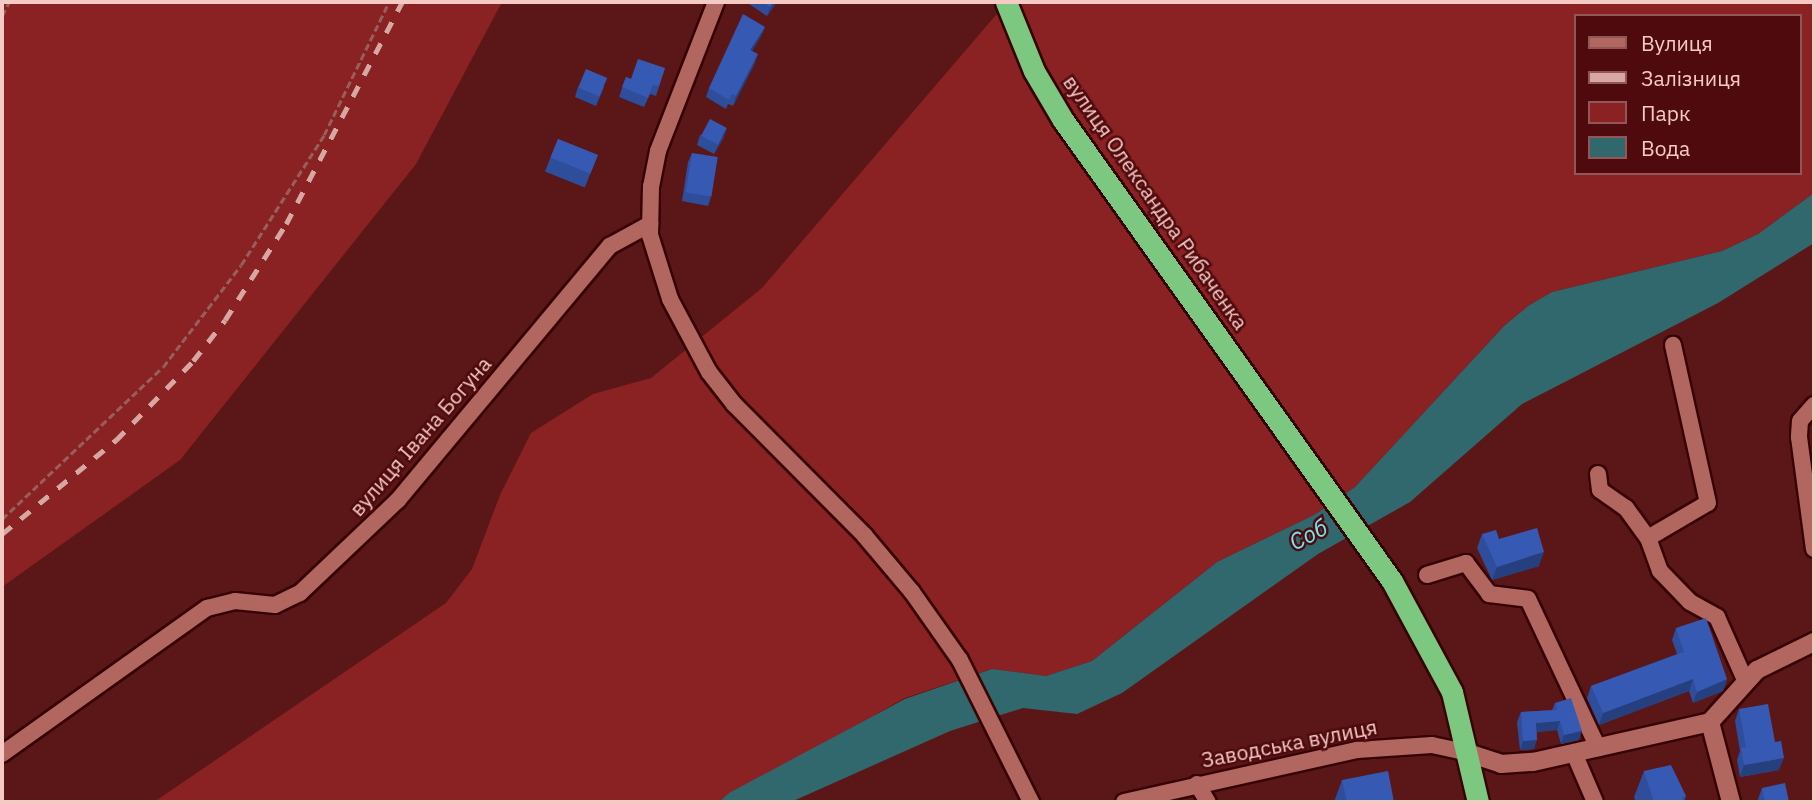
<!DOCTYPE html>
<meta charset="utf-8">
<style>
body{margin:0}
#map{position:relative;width:1816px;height:804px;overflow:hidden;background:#5b1717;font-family:"IBM Plex Sans",sans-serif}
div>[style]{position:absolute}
.green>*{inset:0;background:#8a2122}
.water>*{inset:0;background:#30686e}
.path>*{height:2.5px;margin-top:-1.25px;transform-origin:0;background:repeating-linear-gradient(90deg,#985e5c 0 7px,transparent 0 10.5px)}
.roads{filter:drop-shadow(2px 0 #370406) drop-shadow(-2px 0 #370406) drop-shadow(0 2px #370406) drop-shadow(0 -2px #370406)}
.street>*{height:16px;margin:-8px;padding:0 8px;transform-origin:8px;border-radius:8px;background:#b26660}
.secondary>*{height:18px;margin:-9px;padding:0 9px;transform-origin:9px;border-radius:9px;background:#b26660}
.highway>*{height:21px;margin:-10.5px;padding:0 10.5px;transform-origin:10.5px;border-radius:10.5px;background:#7dc880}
.rail>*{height:4.5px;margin-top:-2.25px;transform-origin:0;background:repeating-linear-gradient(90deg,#d7a7a3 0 12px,transparent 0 24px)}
.wall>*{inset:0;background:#2e4d9b;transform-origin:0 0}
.shaded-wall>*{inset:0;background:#263f7e}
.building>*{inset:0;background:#365ab4;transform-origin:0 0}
span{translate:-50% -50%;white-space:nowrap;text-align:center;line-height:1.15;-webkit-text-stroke:5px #4f0a0d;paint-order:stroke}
.street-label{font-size:21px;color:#f5cac5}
.water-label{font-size:23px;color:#73e8f5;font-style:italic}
.frame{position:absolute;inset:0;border:4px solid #f5cac5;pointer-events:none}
.legend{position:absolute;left:1574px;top:14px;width:228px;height:161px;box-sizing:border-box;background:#4f0a0d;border:2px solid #915757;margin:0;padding:9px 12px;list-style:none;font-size:21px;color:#f5cac5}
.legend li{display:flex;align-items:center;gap:14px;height:35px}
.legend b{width:35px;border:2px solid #915757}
</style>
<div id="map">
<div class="green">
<i style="clip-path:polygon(2px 2px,502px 2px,416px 164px,180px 460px,2px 587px)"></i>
<i style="clip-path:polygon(evenodd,1007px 2px,1814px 2px,1814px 193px,1758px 234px,1722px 251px,1552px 292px,1528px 306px,1504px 326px,1355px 487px,1314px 515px,1217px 562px,1092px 661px,1046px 676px,992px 669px,905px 698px,719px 802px,154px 802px,446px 603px,472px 569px,500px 495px,531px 433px,593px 394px,651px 378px,762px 288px,1007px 2px,1576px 16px,1800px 16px,1800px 173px,1576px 173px,1576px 16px)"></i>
</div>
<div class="water">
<i style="clip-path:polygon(1814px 193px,1814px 243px,1718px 303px,1522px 404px,1410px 502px,1318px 554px,1122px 693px,1077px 714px,1023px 708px,950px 731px,791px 802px,719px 802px,729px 793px,905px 699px,992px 669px,1046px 676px,1092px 661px,1217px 562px,1314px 515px,1355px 487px,1504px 326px,1528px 306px,1552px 292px,1722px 251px,1758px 234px)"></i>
</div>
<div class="path">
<i style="left:2px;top:16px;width:16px;rotate:-63deg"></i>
<i style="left:2px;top:519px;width:221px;rotate:-43.4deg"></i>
<i style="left:163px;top:367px;width:128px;rotate:-52.6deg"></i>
<i style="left:241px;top:265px;width:154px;rotate:-57.4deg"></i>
<i style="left:324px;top:135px;width:148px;rotate:-64deg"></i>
</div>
<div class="roads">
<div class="street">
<i style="left:716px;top:2px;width:160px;rotate:111.3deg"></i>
<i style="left:658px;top:151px;width:36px;rotate:101deg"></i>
<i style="left:651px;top:186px;width:49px;rotate:91.2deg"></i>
<i style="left:650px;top:235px;width:67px;rotate:72.6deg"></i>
<i style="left:670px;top:299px;width:83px;rotate:61.9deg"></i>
<i style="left:709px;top:372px;width:41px;rotate:52deg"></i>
<i style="left:734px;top:404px;width:185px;rotate:45.2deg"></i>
<i style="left:864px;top:535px;width:75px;rotate:49.9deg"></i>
<i style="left:912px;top:592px;width:83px;rotate:54.8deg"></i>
<i style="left:960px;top:660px;width:159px;rotate:63.4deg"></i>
<i style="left:1814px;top:405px;width:21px;rotate:131deg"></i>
<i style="left:1800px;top:421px;width:16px;rotate:94deg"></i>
<i style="left:1799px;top:437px;width:113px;rotate:82.4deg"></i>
<i style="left:1598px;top:474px;width:16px;rotate:83deg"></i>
<i style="left:1600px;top:490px;width:32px;rotate:35deg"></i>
<i style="left:1626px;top:508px;width:37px;rotate:54deg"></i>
<i style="left:1648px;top:538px;width:35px;rotate:70deg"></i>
<i style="left:1660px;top:571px;width:43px;rotate:45.9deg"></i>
<i style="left:1690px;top:602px;width:31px;rotate:29deg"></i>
<i style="left:1717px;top:617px;width:69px;rotate:66deg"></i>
<i style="left:1648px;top:538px;width:69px;rotate:-30.3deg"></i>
<i style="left:1708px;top:503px;width:162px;rotate:-102.5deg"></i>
<i style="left:1427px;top:575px;width:41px;rotate:-17.1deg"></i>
<i style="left:1466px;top:563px;width:39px;rotate:53deg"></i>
<i style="left:1489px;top:594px;width:39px;rotate:7deg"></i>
<i style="left:1528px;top:599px;width:165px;rotate:64.8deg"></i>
<i style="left:1574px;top:753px;width:53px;rotate:66.8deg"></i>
<i style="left:2px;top:754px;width:252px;rotate:-35.5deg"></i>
<i style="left:207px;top:608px;width:29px;rotate:-14deg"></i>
<i style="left:235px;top:601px;width:40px;rotate:5.7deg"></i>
<i style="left:275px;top:605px;width:28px;rotate:-26deg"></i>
<i style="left:300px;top:593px;width:135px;rotate:-43.5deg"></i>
<i style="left:398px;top:500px;width:331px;rotate:-50.2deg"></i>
<i style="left:610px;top:246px;width:46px;rotate:-28.8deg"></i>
<i style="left:1197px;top:784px;width:21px;rotate:59deg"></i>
<i style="left:1124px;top:802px;width:239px;rotate:-12.6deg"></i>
<i style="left:1357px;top:750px;width:75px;rotate:-3.8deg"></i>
<i style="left:1432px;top:745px;width:34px;rotate:12deg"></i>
</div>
<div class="secondary">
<i style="left:1710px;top:722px;width:70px;rotate:-47.9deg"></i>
<i style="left:1757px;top:670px;width:64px;rotate:-26.2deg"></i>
<i style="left:1710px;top:722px;width:83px;rotate:75.3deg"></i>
<i style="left:1465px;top:752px;width:38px;rotate:18deg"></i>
<i style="left:1501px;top:764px;width:32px;rotate:-4deg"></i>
<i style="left:1533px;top:762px;width:181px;rotate:-12.7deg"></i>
</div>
<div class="highway">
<i style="left:1006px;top:2px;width:74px;rotate:67.9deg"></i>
<i style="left:1034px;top:71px;width:57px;rotate:59.4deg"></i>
<i style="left:1063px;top:120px;width:566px;rotate:54.49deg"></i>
<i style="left:1392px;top:581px;width:126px;rotate:61.6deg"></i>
<i style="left:1452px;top:692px;width:113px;rotate:76.7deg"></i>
</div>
</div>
<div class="rail">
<i style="left:2px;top:534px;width:148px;rotate:-39.5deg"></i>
<i style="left:116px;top:440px;width:110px;rotate:-45.7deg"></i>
<i style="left:193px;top:361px;width:52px;rotate:-52deg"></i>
<i style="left:225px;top:320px;width:114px;rotate:-57.6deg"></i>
<i style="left:286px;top:224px;width:250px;rotate:-62.4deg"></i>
</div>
<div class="wall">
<i style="clip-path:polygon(750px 2px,777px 2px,767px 16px,749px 4px)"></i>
<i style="clip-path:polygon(765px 27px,761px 36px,752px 51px,755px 63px,733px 106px,728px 104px,726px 109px,706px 97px,709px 88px)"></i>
<i style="clip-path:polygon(665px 68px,656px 96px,650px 94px,644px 107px,619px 97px,626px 77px,631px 79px)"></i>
<i style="clip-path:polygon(578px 87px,604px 87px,596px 106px,575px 97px)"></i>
<i style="clip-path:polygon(700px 135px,724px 137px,714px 154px,697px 145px)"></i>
<i style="left:558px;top:139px;width:43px;height:35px;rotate:22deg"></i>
<i style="clip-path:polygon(692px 153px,711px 197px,708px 206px,682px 201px,688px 162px)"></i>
<i style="clip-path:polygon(1482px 534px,1499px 539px,1539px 566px,1492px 580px,1477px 548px)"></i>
<i style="clip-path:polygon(1676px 628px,1727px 679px,1723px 691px,1693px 703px,1689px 691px,1599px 725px,1587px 698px,1591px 686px,1677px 654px,1672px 640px)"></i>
<i style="clip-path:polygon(1555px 703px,1579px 740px,1561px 744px,1557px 730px,1537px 732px,1534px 749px,1520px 750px,1517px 722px,1521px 712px,1552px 710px)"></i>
<i style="clip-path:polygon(1739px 709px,1775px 742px,1779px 770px,1740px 777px,1737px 760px,1740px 751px,1735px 721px)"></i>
<i style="clip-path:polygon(1644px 771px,1686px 796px,1684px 802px,1636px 802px,1634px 797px)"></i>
<i style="clip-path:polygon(1342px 780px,1394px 802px,1334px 802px)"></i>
<i style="clip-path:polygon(1762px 788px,1789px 802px,1757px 802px)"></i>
</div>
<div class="shaded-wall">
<i style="clip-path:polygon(774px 2px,777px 2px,767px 16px,770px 7px)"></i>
<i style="clip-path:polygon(765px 27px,761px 36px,747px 59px,750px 50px)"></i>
<i style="clip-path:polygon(758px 54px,755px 63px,733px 106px,736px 96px)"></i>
<i style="clip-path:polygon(727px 128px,724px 137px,714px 154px,718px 145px)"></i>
<i style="clip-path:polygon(1544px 552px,1539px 566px,1492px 580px,1497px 567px)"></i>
<i style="clip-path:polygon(1693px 679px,1689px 691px,1599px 725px,1603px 713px)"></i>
<i style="clip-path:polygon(1727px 679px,1723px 691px,1693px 703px,1697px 692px)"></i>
<i style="clip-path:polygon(1560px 721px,1557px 730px,1533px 732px,1536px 723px)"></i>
<i style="clip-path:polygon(1582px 731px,1579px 740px,1561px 744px,1564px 735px)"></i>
<i style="clip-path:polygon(1537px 740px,1534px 749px,1520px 750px,1523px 741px)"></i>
<i style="clip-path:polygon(1784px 758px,1779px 770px,1740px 777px,1744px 765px)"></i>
</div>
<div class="building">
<i style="clip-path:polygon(762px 2px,774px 2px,770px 7px)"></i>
<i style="clip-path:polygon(743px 14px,765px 27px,750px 50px,758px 54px,736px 96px,732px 94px,729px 100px,709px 88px)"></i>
<i style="clip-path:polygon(638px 59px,665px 68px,659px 86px,653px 85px,648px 98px,622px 87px,626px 77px,631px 79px)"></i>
<i style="left:586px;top:69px;width:23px;height:20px;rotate:23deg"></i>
<i style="left:710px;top:119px;width:19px;height:19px;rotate:28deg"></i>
<i style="left:558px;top:139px;width:43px;height:20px;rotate:22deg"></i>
<i style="left:692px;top:153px;width:26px;height:40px;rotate:9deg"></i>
<i style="clip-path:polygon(1537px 528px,1544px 552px,1497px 567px,1482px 534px,1496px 530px,1499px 539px)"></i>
<i style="clip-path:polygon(1706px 618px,1727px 679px,1697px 692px,1693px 679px,1603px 713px,1591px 686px,1684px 652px,1676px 628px)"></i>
<i style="clip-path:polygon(1571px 698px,1582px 731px,1564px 735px,1560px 721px,1536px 723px,1537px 740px,1523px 741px,1521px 712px,1557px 710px,1555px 703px)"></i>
<i style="clip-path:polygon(1768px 704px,1775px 742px,1781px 741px,1784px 758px,1744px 765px,1741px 748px,1746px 747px,1739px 709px)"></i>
<i style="clip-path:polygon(1671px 765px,1686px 796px,1682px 797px,1683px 802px,1654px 802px,1644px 771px)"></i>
<i style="clip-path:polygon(1388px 771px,1394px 802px,1369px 802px,1368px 800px,1358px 802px,1347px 802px,1342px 780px)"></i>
<i style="clip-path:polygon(1785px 783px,1789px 802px,1765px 802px,1762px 788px)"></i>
</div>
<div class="street-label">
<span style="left:1156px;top:202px;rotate:55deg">вулиця Олександра Рибаченка</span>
<span style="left:420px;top:436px;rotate:-49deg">вулиця Івана Богуна</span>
<span style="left:1289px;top:743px;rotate:-11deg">Заводська вулиця</span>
</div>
<div class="water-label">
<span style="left:1308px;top:534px;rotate:-28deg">Соб</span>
</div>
<div class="frame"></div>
<ul class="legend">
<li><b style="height:9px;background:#b26660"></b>Вулиця</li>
<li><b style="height:9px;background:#d7a7a3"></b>Залізниця</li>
<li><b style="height:19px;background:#8a2122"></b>Парк</li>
<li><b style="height:19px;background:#30686e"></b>Вода</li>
</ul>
</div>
